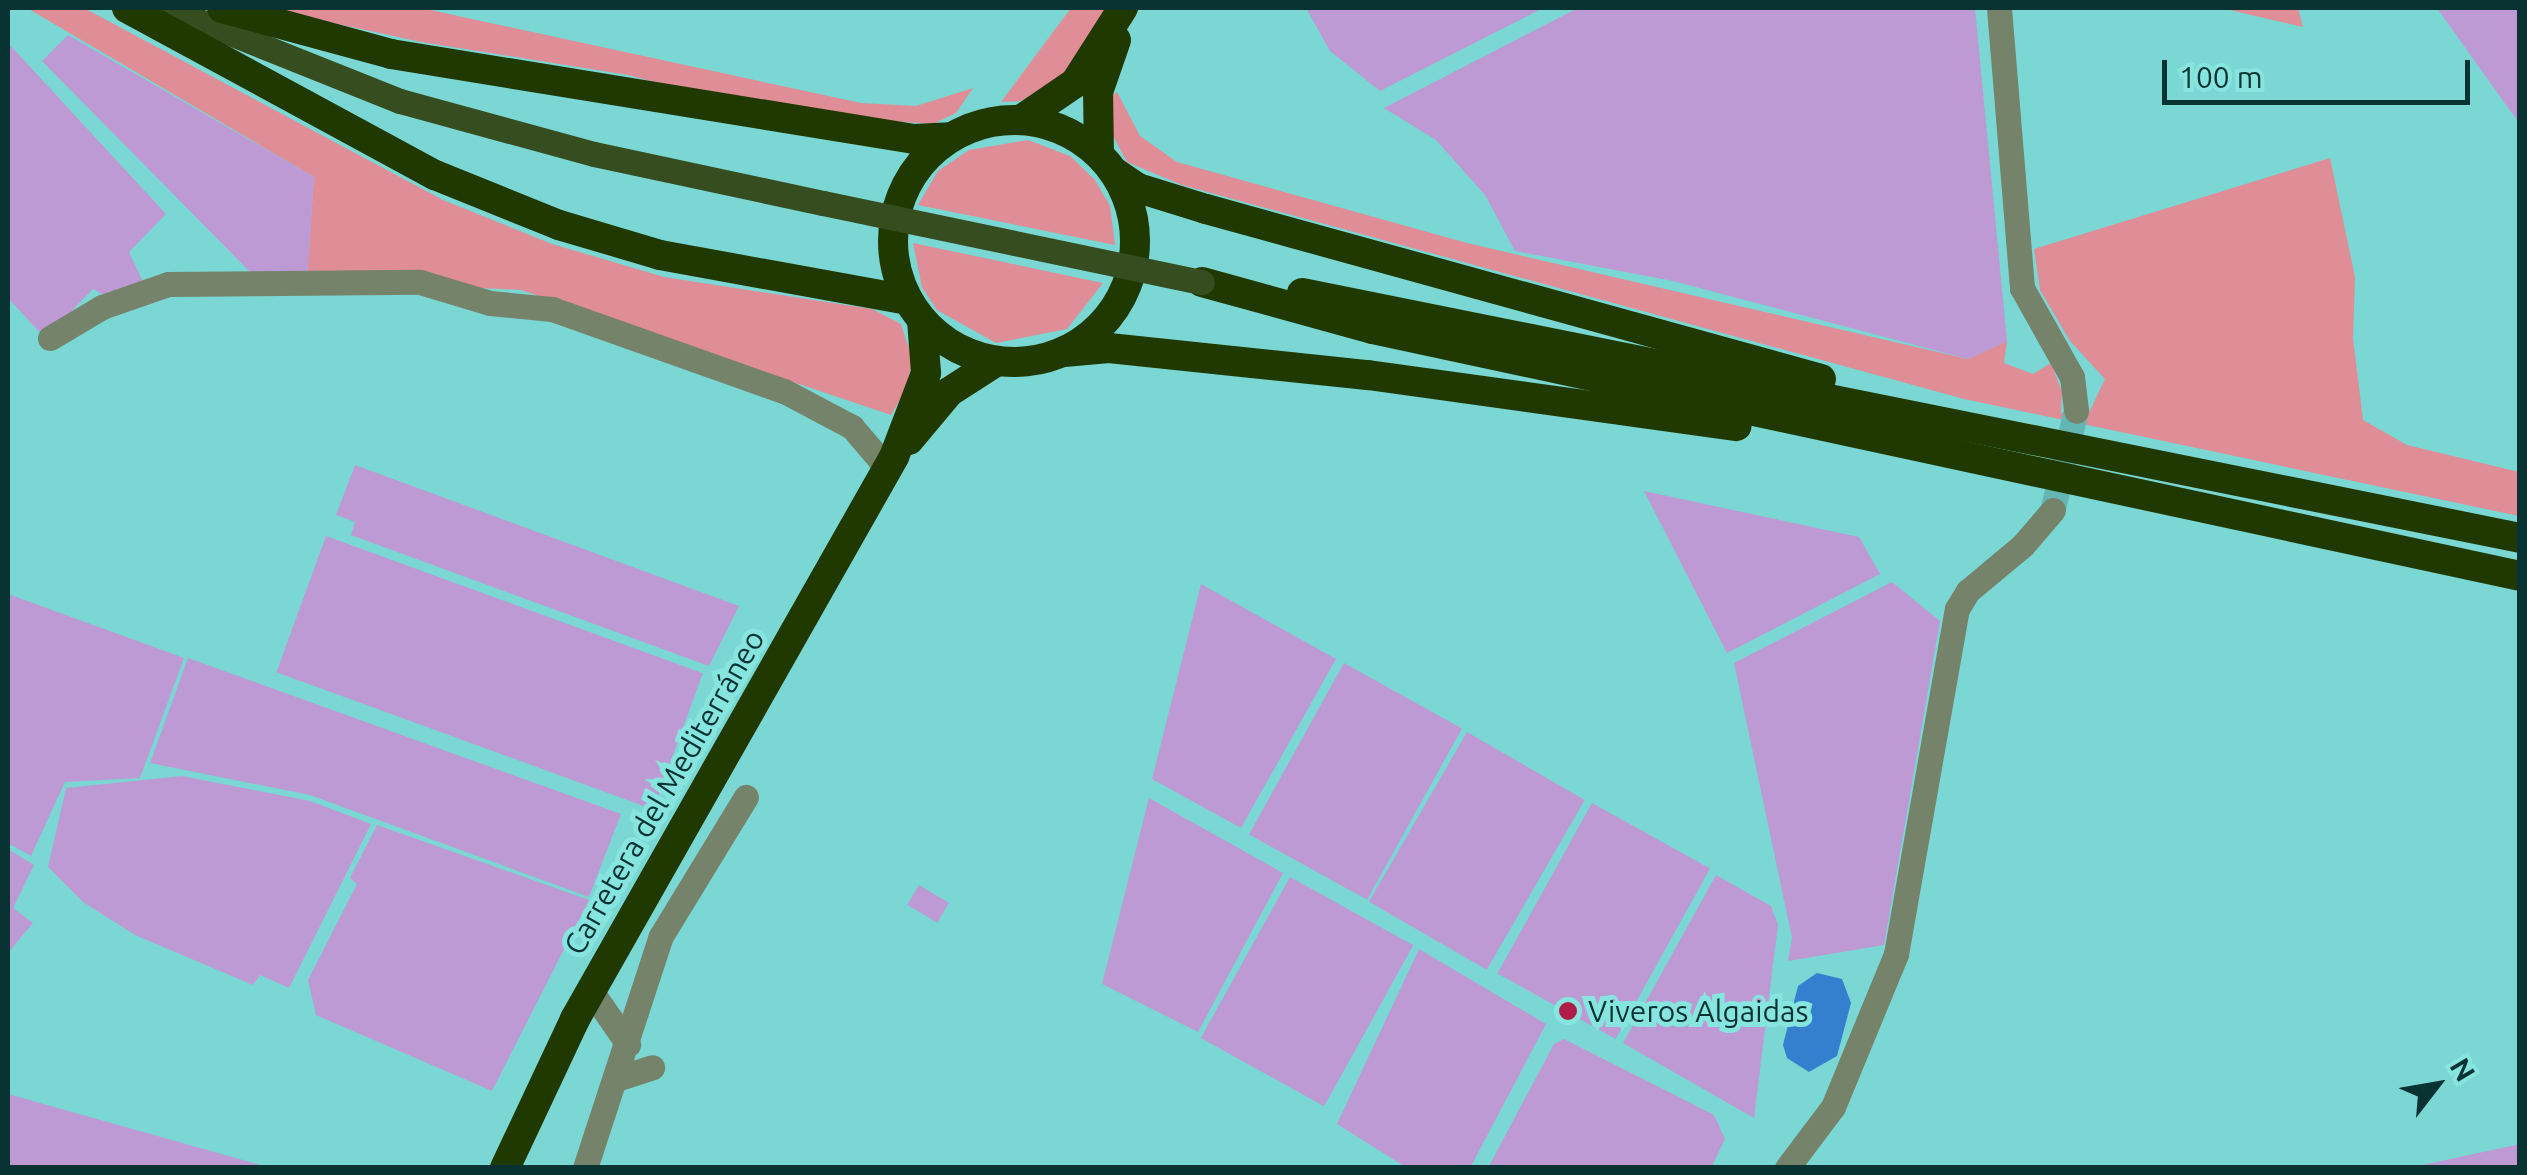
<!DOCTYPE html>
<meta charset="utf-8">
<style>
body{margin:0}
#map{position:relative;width:2527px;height:1175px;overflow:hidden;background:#7ad7d3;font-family:Ubuntu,sans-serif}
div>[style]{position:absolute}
.green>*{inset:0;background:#df8d97}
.water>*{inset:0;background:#3480ce}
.building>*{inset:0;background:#bd9ad4;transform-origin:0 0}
.minor-tunnel>*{height:25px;margin-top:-12.5px;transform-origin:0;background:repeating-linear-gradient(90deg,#63b6b3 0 25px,transparent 0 37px)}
.minor>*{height:25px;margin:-12.5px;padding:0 12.5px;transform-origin:12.5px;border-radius:12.5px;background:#75836b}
.major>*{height:25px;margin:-12.5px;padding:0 12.5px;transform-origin:12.5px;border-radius:12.5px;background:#354d1f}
.highway>*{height:30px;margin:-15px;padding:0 15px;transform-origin:15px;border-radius:15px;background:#1f3900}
.highway>.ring{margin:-15px;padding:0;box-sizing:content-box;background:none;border:30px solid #1f3900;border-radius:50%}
.major-bridge>*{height:25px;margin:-12.5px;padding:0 12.5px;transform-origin:12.5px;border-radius:12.5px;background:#354d1f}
.dots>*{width:28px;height:28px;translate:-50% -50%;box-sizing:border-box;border:5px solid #87e5e0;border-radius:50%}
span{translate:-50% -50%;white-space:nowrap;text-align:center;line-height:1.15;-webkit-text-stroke:10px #87e5e0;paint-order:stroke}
.street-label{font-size:30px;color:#093332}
.poi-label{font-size:30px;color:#093332}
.left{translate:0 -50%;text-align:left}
.frame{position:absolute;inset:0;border:10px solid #093332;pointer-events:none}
.north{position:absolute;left:2387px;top:1035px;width:100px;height:100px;-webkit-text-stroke:8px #87e5e0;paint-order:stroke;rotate:59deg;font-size:28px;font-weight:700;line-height:40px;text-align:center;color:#093332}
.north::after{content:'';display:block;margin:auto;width:35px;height:45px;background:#093332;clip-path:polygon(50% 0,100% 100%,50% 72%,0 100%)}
.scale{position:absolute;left:2162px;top:60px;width:308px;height:45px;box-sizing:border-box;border:5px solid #093332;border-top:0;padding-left:12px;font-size:30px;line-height:35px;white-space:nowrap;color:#093332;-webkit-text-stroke:8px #87e5e0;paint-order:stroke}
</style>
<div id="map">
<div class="green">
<i style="clip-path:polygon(27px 8px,84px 8px,443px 200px,552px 244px,664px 277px,872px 309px,901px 324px,912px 358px,908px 386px,891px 415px,521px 290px,307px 279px,314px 177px)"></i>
<i style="clip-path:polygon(264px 8px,421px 8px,861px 103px,916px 106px,973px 88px,956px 113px,933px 124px,875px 120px,703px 95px,628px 75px,421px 42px)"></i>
<i style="clip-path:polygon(1071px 8px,1106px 8px,1063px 77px,1021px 101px,1001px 102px)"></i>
<i style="clip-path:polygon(2221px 8px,2298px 8px,2303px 27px)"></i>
<i style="clip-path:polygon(1117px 92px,1140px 136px,1177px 162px,1467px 243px,1968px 359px,2007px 341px,2004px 363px,2033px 374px,2051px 363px,2062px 392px,2061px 413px,2086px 419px,2105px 379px,2070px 341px,2040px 290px,2034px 249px,2330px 158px,2355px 277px,2353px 338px,2363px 420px,2407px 445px,2519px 472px,2519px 516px,1964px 399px,1182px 185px,1127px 162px,1110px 130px,1107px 99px)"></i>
<i style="clip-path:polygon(1028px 140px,1070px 156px,1095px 180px,1110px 206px,1115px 245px,918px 205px,938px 171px,969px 150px)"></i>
<i style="clip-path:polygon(913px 243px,1103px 283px,1067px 329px,996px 343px,937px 310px,922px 287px)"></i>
</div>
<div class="water">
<i style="clip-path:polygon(1817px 973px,1842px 979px,1851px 1003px,1837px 1056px,1809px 1072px,1787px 1058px,1783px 1045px,1798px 986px)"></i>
</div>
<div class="building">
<i style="clip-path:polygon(1306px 8px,1543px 8px,1380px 91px,1330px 51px)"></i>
<i style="clip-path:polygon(1578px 8px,1975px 8px,2007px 341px,1968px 359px,1673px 281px,1515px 251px,1485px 195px,1436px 140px,1384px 108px)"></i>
<i style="clip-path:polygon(2437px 8px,2520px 8px,2520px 124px,2501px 98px)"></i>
<i style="clip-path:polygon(68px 35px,314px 177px,307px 279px,256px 278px,42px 61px)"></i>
<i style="clip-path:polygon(8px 43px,166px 214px,129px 252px,144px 284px,111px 299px,93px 289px,45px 338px,8px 298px)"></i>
<i style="clip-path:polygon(355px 465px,739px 606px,709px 666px,351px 535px,355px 522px,336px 515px)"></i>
<i style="clip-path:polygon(1644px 491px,1859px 537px,1880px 574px,1727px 653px)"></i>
<i style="left:326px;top:536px;width:401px;height:145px;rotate:20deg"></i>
<i style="clip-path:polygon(1892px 582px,1940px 621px,1884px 945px,1788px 961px,1792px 938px,1734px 663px)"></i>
<i style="clip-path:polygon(1201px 584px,1336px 659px,1241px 828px,1152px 779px)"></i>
<i style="clip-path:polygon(8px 594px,184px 658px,140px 778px,65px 782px,31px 856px,8px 843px)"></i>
<i style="clip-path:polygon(188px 658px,621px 814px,589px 897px,310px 795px,150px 763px)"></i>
<i style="left:1344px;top:663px;width:135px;height:196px;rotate:29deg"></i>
<i style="left:1467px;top:732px;width:136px;height:196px;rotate:30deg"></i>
<i style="clip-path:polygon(182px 776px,310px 801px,371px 824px,289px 988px,260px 975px,253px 985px,135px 935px,83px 902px,48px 867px,66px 788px)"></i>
<i style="clip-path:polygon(1149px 798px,1283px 873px,1198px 1032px,1102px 984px)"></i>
<i style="left:1592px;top:803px;width:135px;height:195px;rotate:29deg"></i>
<i style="clip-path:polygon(377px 825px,589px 900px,492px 1091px,316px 1015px,308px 980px,357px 884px,350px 878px)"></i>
<i style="clip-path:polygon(8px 849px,34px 865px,13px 908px,33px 923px,8px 953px)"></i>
<i style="clip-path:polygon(1716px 875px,1771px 906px,1778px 925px,1754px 1118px,1623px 1043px)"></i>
<i style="left:1290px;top:877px;width:141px;height:184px;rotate:29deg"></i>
<i style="left:919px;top:885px;width:35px;height:23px;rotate:31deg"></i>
<i style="clip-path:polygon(1419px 949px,1546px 1024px,1470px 1168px,1407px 1168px,1337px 1124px)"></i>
<i style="clip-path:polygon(1564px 1039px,1714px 1115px,1725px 1139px,1711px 1168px,1488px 1168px,1554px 1044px)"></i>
<i style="clip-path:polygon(8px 1094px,264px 1166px,264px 1168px,8px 1168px)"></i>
<i style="clip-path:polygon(2520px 1144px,2520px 1168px,2418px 1168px,2418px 1166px)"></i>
</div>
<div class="minor-tunnel">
<i style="left:2053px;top:510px;width:102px;rotate:-76.9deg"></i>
</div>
<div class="minor">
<i style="left:1999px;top:8px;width:281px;rotate:85.3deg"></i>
<i style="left:2022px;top:288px;width:102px;rotate:60.7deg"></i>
<i style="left:2072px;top:377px;width:34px;rotate:83deg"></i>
<i style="left:50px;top:338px;width:61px;rotate:-30.8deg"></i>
<i style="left:102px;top:307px;width:70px;rotate:-19.2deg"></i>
<i style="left:168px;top:284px;width:252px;rotate:-0.5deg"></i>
<i style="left:420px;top:282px;width:73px;rotate:16.7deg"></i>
<i style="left:490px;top:303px;width:62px;rotate:5.5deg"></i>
<i style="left:552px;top:309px;width:246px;rotate:19.5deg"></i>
<i style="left:784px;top:391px;width:77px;rotate:27.9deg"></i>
<i style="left:852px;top:427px;width:54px;rotate:49.5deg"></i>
<i style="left:591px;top:991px;width:65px;rotate:55.1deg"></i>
<i style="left:616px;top:1079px;width:38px;rotate:-18deg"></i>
<i style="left:585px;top:1168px;width:244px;rotate:-71.9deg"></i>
<i style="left:661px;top:936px;width:163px;rotate:-58.6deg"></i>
<i style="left:1787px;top:1168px;width:76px;rotate:-53deg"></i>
<i style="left:1833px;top:1107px;width:165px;rotate:-67.6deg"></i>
<i style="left:1896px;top:954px;width:350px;rotate:-80deg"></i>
<i style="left:1957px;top:609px;width:21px;rotate:-59deg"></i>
<i style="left:1968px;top:591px;width:72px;rotate:-39.9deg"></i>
<i style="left:2023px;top:545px;width:46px;rotate:-49.4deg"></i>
</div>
<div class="major">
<i style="left:167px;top:8px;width:251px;rotate:21.8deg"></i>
<i style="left:400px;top:101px;width:201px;rotate:15.3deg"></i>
<i style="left:594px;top:154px;width:234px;rotate:12.1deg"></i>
</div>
<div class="highway">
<i style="left:127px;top:8px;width:350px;rotate:28.5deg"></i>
<i style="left:435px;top:175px;width:134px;rotate:22deg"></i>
<i style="left:559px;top:225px;width:105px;rotate:16.5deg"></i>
<i style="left:660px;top:255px;width:252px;rotate:10.3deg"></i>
<i style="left:222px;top:8px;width:175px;rotate:15.2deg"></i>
<i style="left:391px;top:54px;width:530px;rotate:9.23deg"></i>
<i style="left:914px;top:139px;width:36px;rotate:-3deg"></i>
<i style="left:1022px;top:119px;width:64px;rotate:-34.2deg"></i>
<i style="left:1075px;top:83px;width:89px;rotate:-57.4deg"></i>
<i class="ring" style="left:893px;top:120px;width:212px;height:212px"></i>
<i style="left:1099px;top:154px;width:62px;rotate:-90.9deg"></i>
<i style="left:1098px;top:92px;width:55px;rotate:-70.9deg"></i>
<i style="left:1114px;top:172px;width:29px;rotate:34deg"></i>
<i style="left:1138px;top:188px;width:71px;rotate:17.2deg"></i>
<i style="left:1206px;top:209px;width:638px;rotate:15.45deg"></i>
<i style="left:1202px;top:282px;width:177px;rotate:15.4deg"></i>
<i style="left:1373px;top:329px;width:1173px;rotate:12.15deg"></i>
<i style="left:1302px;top:293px;width:1242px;rotate:11.37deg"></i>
<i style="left:1064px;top:352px;width:45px;rotate:-5.1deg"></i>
<i style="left:1109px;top:348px;width:260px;rotate:6deg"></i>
<i style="left:1368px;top:375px;width:372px;rotate:7.9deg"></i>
<i style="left:909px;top:440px;width:62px;rotate:-50.2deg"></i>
<i style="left:949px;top:392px;width:57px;rotate:-32.9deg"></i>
<i style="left:505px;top:1168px;width:165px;rotate:-64.8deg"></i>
<i style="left:575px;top:1019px;width:646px;rotate:-60.42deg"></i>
<i style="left:894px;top:457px;width:90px;rotate:-69.1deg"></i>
<i style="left:926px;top:373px;width:53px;rotate:-94.3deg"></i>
</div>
<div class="major-bridge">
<i style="left:823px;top:203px;width:387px;rotate:11.8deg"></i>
</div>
<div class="dots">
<i style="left:1568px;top:1011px;background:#b01e47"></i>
</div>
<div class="street-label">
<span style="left:664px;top:792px;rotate:-60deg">Carretera del Mediterráneo</span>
</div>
<div class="poi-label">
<span class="left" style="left:1588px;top:1011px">Viveros Algaidas</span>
</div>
<div class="frame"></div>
<div class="north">N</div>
<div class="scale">100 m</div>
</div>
